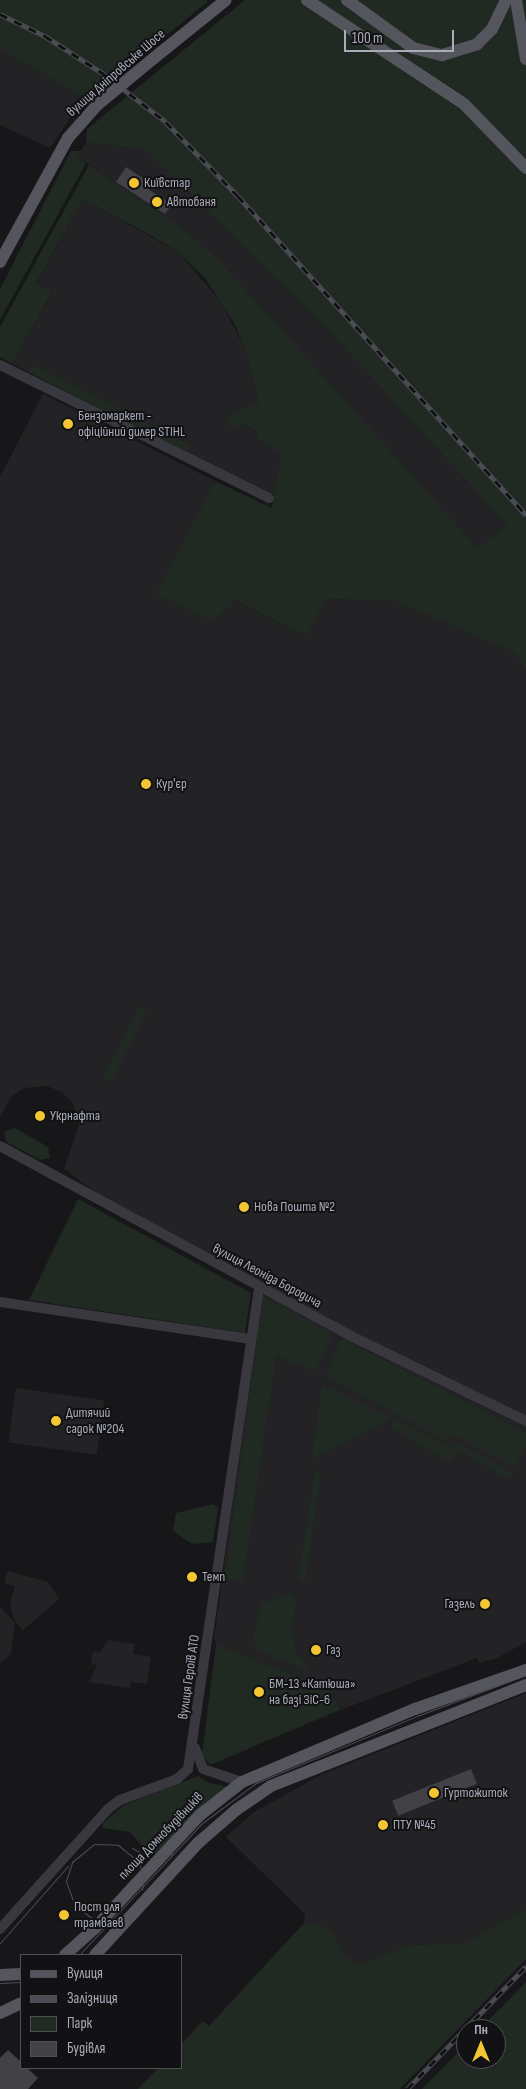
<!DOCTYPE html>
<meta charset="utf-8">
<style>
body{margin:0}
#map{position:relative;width:526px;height:2089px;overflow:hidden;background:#171719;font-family:"Sofia Sans Condensed",sans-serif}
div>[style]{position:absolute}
.built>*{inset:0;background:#232326;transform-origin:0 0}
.green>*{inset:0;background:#212923;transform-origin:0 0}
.building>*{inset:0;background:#414146;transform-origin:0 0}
.minor>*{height:10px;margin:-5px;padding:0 5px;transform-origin:5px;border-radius:5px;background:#38383e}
.major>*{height:12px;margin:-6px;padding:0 6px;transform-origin:6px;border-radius:6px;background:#54555d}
.tram>*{height:1px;margin:-0.5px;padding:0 0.5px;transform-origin:0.5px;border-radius:0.5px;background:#4d4e55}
.rail>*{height:4.5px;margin-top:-2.25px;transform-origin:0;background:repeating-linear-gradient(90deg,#121214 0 8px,#4d4e55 0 16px);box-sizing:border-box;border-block:1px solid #4d4e55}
.major-bridge>*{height:12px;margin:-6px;padding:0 6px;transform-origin:6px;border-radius:6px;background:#54555d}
.dots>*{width:14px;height:14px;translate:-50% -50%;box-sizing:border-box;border:2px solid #121214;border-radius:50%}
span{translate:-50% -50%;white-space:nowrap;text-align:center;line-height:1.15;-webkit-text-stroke:4px #121214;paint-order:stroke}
.street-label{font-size:14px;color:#a9acb9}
.poi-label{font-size:14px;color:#a9acb9}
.left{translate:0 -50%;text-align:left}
.right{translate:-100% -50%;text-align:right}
.legend{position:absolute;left:20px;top:1954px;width:162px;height:115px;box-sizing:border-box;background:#121214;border:1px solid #4e5056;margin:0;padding:6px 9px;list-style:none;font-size:15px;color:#a9acb9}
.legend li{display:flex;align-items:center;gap:10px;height:25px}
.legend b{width:25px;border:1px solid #4e5056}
.north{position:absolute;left:456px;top:2019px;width:50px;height:50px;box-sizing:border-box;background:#121214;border:1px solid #4e5056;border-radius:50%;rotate:0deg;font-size:14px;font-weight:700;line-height:20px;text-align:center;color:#a9acb9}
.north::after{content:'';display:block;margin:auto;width:18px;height:22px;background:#f4c634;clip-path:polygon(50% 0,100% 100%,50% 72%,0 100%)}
.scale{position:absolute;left:344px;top:30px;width:110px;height:22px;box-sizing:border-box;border:2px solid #a9acb9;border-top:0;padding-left:6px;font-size:15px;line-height:18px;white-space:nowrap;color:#a9acb9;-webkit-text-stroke:4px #121214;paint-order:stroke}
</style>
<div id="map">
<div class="built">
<i style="clip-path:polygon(0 49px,88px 100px,72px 115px,50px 148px,0 125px)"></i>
<i style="clip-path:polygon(86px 142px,145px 150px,321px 323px,507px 525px,478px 550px,217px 257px,181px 227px,78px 157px)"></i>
<i style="clip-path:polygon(83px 199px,178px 252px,221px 302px,244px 347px,259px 402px,231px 414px,226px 424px,243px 424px,258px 432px,256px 438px,281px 452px,275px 495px,186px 453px,190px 445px,32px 364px,28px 372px,13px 364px,52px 293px,36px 285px)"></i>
<i style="clip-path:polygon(43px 394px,215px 481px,157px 593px,235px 600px,307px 637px,326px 599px,395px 601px,513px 652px,526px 670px,526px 1642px,497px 1658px,479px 1663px,477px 1658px,343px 1709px,328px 1689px,216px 1644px,214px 1639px,261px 1294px,311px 1316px,143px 1226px,64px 1169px,79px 1125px,73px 1103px,62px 1092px,47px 1086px,24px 1088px,11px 1097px,0 1117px,0 477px)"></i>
<i style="left:16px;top:1388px;width:89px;height:55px;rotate:8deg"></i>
<i style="clip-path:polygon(8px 1571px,48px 1582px,59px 1599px,23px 1630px,14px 1620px,10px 1604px,15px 1586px,4px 1583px)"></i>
<i style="clip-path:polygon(0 1607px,15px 1623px,11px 1654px,0 1663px)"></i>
<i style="clip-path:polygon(108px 1640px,135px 1644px,133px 1654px,151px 1657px,147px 1684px,131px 1682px,130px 1688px,89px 1682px,97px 1665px,91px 1664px,93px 1651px,100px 1652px)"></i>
<i style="clip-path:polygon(526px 1693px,526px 1909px,464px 1943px,409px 1945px,361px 1964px,343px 1955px,333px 1932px,321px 1925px,304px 1923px,305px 1914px,226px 1837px,254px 1812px,321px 1775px)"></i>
</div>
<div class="green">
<i style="clip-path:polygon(0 0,207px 0,207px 2px,88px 100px,0 49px)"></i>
<i style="clip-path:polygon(245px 0,526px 0,526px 670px,513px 652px,395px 601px,326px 599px,307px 637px,236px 600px,212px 621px,156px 594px,215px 481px,272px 508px,281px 453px,256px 438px,258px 432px,244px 424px,240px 428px,226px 424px,231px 414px,259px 402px,244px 347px,234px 323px,205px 278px,178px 252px,150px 235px,83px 199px,36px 284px,52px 292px,13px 364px,0 357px,0 327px,89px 165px,181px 227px,217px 257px,478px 549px,507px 525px,321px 323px,145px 150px,86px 142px,87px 129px)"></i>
<i style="clip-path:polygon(71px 151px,82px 151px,78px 157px,86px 163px,0 320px,0 289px)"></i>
<i style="left:32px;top:364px;width:178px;height:9px;rotate:27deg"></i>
<i style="left:139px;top:1007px;width:9px;height:79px;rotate:27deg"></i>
<i style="clip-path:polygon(15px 1128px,48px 1147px,50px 1158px,40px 1160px,6px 1142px,4px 1132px)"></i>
<i style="clip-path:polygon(78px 1199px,251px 1293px,245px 1333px,29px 1300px)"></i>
<i style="clip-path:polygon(263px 1296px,333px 1334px,315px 1372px,276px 1355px,243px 1580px,225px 1580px)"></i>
<i style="clip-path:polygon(342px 1338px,526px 1433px,526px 1447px,515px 1467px,453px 1435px,448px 1442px,325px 1376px)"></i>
<i style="clip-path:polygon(322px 1384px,452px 1448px,455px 1442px,513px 1473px,509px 1480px,459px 1450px,450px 1462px,392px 1428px,392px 1419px,312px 1459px)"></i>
<i style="clip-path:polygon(315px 1471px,321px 1472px,305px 1582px,298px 1581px)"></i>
<i style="clip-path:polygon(214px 1504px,218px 1508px,213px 1542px,192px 1544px,173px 1531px,176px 1513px)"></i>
<i style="clip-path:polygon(287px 1594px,293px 1594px,296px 1601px,291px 1629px,296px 1653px,313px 1673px,267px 1654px,257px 1649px,253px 1640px,260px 1605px)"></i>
<i style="clip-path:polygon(216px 1644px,328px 1689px,342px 1709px,210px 1765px,202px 1755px)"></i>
<i style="clip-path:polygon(198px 1776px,210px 1783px,229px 1787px,157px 1853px,147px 1852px,130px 1832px,103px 1828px,103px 1823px,124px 1805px)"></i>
<i style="clip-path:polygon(526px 1909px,526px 1959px,400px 2089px,138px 2089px,158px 2068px,181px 2068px,181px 2044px,203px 2021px,209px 2026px,304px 1923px,321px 1925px,333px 1932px,343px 1955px,361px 1964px,409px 1945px,464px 1943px)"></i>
<i style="clip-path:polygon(526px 1982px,526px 2089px,422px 2089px,466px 2044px,466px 2059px,496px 2059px,496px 2029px,480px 2029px)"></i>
</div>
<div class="building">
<i style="clip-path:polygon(126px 167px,153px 185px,149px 190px,172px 204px,165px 214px,116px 182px)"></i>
<i style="left:471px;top:1769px;width:16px;height:85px;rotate:68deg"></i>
<i style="clip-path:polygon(8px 2050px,21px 2062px,21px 2068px,27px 2068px,38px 2078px,28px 2089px,0 2089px,0 2058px)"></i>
</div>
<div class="minor">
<i style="left:0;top:365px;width:300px;rotate:26.3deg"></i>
<i style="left:0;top:1146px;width:399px;rotate:28.4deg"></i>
<i style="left:351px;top:1336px;width:195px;rotate:25.9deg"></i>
<i style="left:0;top:1302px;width:254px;rotate:8.4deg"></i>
<i style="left:195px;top:1748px;width:22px;rotate:69deg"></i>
<i style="left:203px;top:1769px;width:41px;rotate:18.4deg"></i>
<i style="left:0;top:1929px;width:161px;rotate:-48deg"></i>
<i style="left:108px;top:1809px;width:15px;rotate:-37deg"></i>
<i style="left:120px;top:1800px;width:61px;rotate:-20.2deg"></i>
<i style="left:177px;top:1779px;width:15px;rotate:-42deg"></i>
<i style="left:188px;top:1769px;width:486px;rotate:-81.6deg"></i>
</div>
<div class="major">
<i style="left:307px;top:0;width:188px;rotate:33.5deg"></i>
<i style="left:464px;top:104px;width:89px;rotate:45.9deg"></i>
<i style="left:347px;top:0;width:82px;rotate:36deg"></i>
<i style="left:413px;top:48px;width:30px;rotate:14deg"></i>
<i style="left:442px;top:55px;width:37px;rotate:-17deg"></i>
<i style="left:477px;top:44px;width:21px;rotate:-45deg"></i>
<i style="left:492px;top:29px;width:32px;rotate:-64deg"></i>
<i style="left:516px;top:0;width:60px;rotate:80.4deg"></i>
<i style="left:154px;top:58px;width:92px;rotate:-38.9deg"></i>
<i style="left:0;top:262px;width:141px;rotate:-61.3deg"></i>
<i style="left:68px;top:138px;width:44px;rotate:-48.7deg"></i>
<i style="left:65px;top:1955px;width:39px;rotate:-42deg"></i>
<i style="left:94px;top:1929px;width:156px;rotate:-47.1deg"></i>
<i style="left:200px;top:1815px;width:53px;rotate:-38.2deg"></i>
<i style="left:242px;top:1782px;width:188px;rotate:-22.9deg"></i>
<i style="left:415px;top:1709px;width:118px;rotate:-19.4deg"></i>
<i style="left:95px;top:1955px;width:152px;rotate:-47.4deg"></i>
<i style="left:198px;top:1843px;width:50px;rotate:-41deg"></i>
<i style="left:236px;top:1810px;width:42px;rotate:-34.4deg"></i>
<i style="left:271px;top:1786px;width:274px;rotate:-21.6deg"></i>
<i style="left:0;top:1975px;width:21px;rotate:-3deg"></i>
<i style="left:0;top:2013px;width:23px;rotate:-25deg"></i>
</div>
<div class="tram">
<i style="left:132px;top:1848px;width:23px;rotate:29deg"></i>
<i style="left:152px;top:1859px;width:22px;rotate:-13deg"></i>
<i style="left:118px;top:1918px;width:25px;rotate:178deg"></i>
<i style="left:93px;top:1919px;width:22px;rotate:-144deg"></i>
<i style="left:75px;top:1906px;width:27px;rotate:-110deg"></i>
<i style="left:66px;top:1881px;width:20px;rotate:-72deg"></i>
<i style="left:72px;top:1862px;width:28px;rotate:-39deg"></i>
<i style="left:94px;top:1844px;width:24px;rotate:2deg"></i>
<i style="left:118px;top:1845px;width:26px;rotate:39deg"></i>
<i style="left:138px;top:1861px;width:17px;rotate:69deg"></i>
<i style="left:144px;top:1877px;width:13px;rotate:99deg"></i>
<i style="left:0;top:1943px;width:103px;rotate:-48.6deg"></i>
<i style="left:79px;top:1955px;width:179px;rotate:-47deg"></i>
<i style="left:201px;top:1824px;width:69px;rotate:-36.7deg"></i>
<i style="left:256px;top:1783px;width:174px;rotate:-22.6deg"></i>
<i style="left:417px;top:1716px;width:116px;rotate:-20.6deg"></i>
<i style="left:0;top:1983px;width:21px;rotate:-3deg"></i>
</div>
<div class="rail">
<i style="left:0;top:14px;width:50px;rotate:26.1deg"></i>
<i style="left:45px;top:36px;width:70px;rotate:32.8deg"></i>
<i style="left:104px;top:74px;width:78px;rotate:37.7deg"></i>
<i style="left:166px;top:122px;width:103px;rotate:45.8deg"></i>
<i style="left:238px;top:196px;width:430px;rotate:47.9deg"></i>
<i style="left:407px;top:2089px;width:171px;rotate:-45.9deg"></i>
</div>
<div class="major-bridge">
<i style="left:97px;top:105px;width:74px;rotate:-39.5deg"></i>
</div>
<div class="dots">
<i style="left:134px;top:183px;background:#f4c634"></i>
<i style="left:157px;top:202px;background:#f4c634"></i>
<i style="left:68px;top:424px;background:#f4c634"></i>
<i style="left:146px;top:784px;background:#f4c634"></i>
<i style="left:40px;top:1116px;background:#f4c634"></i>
<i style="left:244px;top:1207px;background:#f4c634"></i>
<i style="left:56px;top:1421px;background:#f4c634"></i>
<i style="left:192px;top:1577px;background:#f4c634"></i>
<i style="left:485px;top:1604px;background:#f4c634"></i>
<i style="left:316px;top:1650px;background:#f4c634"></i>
<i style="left:259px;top:1692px;background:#f4c634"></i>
<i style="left:434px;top:1793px;background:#f4c634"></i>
<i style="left:383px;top:1825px;background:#f4c634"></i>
<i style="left:64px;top:1915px;background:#f4c634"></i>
</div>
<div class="street-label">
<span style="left:116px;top:73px;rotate:-41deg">вулиця Дніпровське Шосе</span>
<span style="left:267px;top:1276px;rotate:28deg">вулиця Леоніда Бородича</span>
<span style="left:189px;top:1677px;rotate:-82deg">вулиця Героїв АТО</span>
<span style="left:161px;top:1836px;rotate:-46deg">площа Домнобудівників</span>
</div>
<div class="poi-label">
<span class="left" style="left:144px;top:183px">Київстар</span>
<span class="left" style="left:167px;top:202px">Автобаня</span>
<span class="left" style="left:78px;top:424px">Бензомаркет -<br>офіційний дилер STIHL</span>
<span class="left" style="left:156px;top:784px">Кур'єр</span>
<span class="left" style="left:50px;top:1116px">Укрнафта</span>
<span class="left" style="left:254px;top:1207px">Нова Пошта №2</span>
<span class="left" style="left:66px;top:1421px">Дитячий<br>садок №204</span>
<span class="left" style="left:202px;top:1577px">Темп</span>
<span class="right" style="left:475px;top:1604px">Газель</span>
<span class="left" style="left:326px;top:1650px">Газ</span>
<span class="left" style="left:269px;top:1692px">БМ-13 «Катюша»<br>на базі ЗіС-6</span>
<span class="left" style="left:444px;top:1793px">Гуртожиток</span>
<span class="left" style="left:393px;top:1825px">ПТУ №45</span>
<span class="left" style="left:74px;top:1915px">Пост для<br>трамваев</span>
</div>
<ul class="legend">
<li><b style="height:6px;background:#54555d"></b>Вулиця</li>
<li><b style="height:6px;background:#4d4e55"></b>Залізниця</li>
<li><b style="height:14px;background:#212923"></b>Парк</li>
<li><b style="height:14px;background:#414146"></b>Будівля</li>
</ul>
<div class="north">Пн</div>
<div class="scale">100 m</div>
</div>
